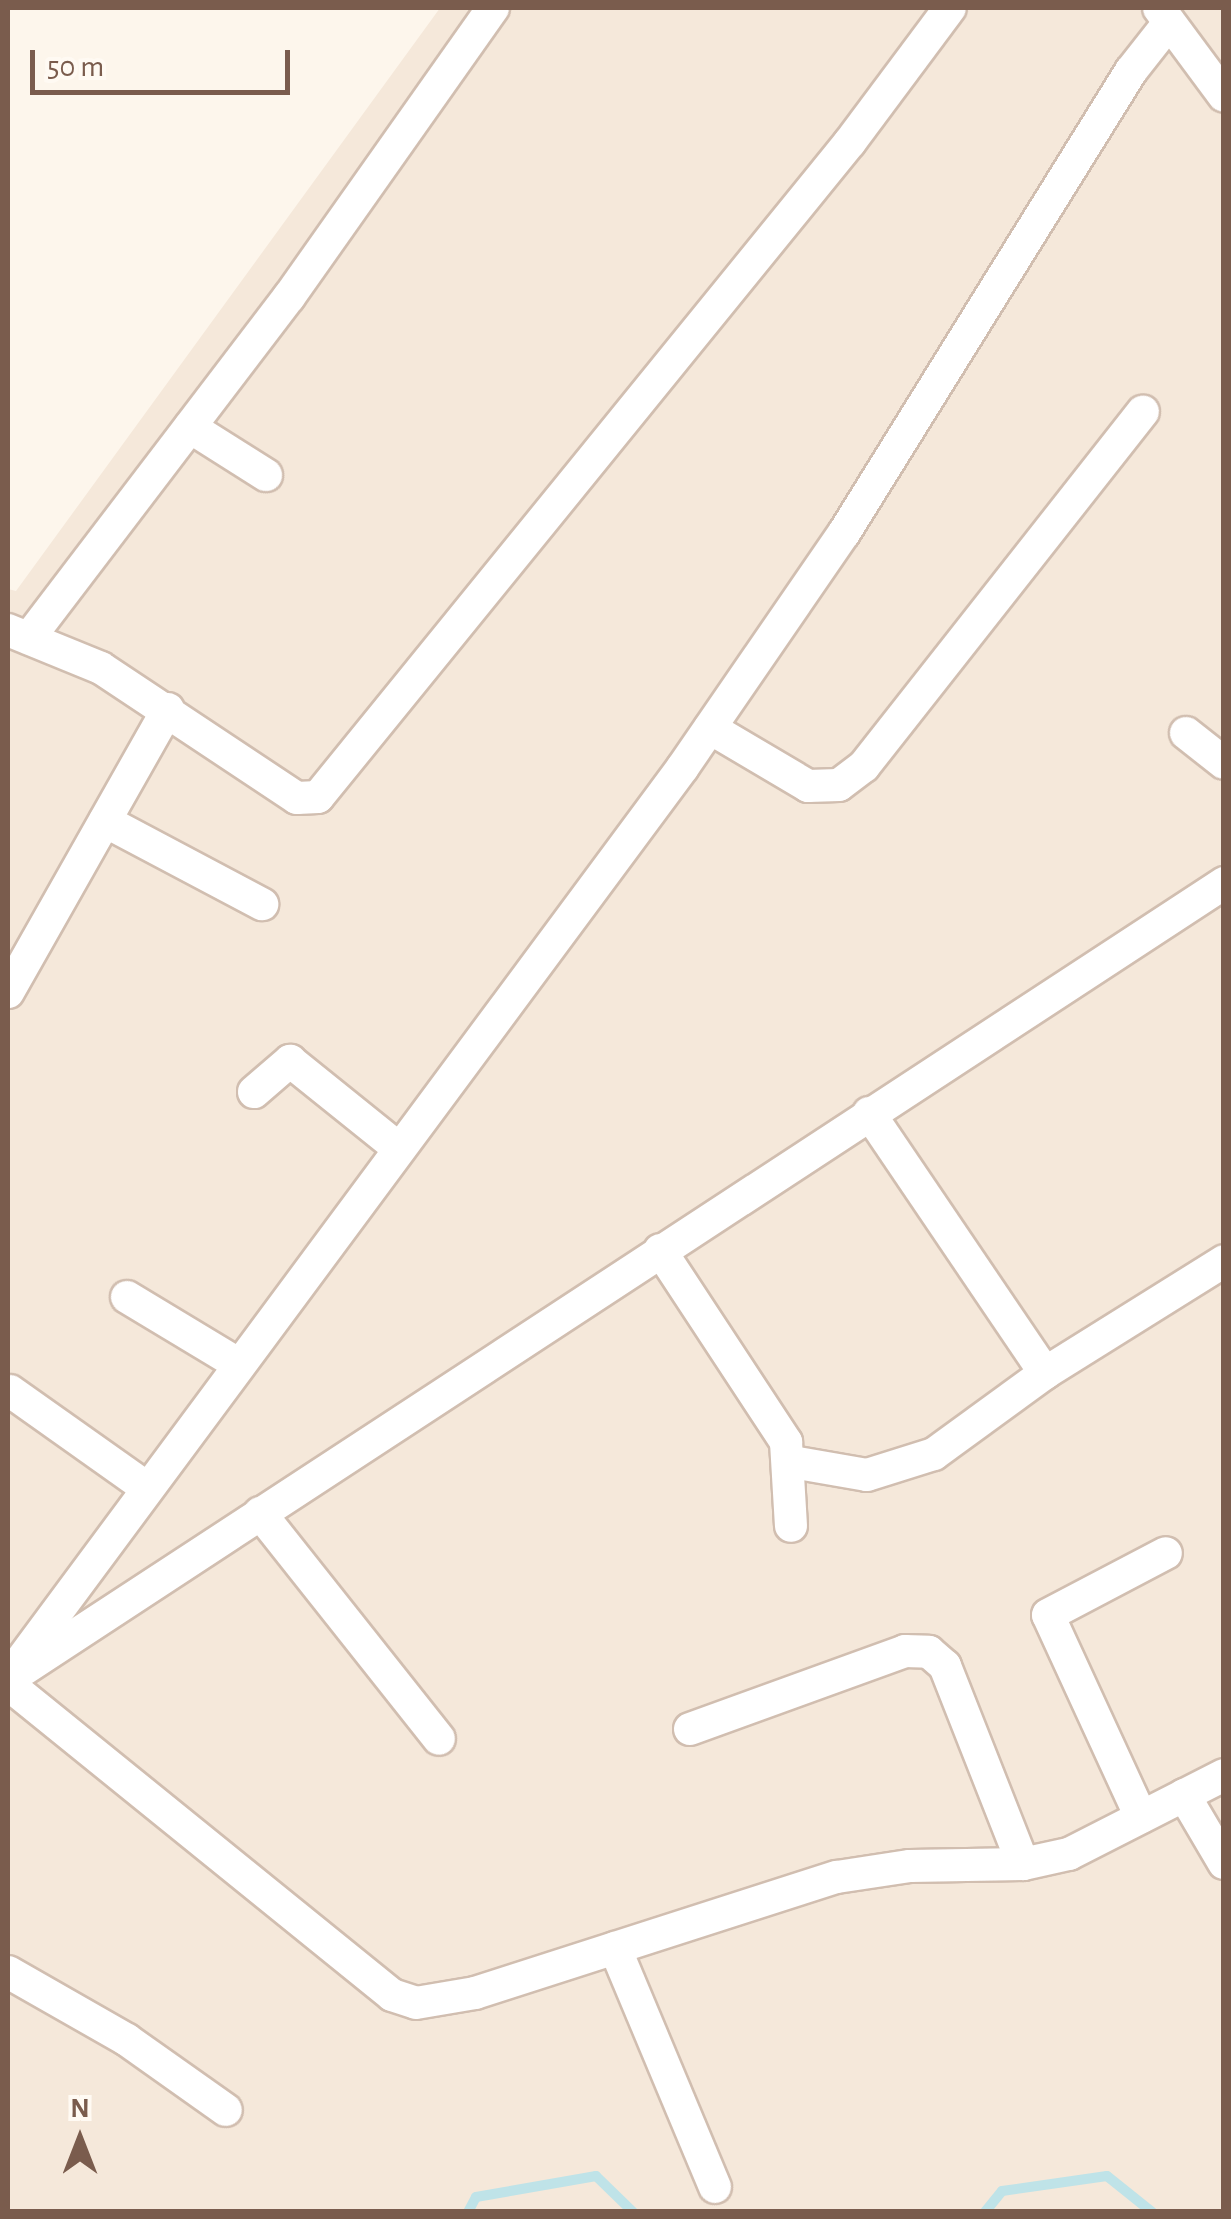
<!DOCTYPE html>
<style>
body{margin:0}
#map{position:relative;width:1231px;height:2219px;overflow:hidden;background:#fdf6ec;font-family:"Alegreya Sans",sans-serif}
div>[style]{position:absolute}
.residential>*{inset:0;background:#f5e8da}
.stream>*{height:10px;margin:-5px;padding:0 5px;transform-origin:5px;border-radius:5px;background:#bfe3e8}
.roads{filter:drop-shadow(2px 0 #d1beb0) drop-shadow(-2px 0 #d1beb0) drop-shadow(0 2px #d1beb0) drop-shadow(0 -2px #d1beb0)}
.street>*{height:32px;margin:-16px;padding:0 16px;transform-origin:16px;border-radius:16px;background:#fff}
span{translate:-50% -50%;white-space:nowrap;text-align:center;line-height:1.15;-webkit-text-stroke:10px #fffaf3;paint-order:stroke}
.frame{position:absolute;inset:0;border:10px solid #7a5c4d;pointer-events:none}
.north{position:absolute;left:30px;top:2089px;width:100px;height:100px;-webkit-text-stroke:8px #fffaf3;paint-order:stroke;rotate:0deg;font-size:28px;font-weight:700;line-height:40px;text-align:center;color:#7a5c4d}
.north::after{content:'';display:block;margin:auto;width:35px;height:45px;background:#7a5c4d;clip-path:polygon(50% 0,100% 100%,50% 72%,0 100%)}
.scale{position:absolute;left:30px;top:50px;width:260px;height:45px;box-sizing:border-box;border:5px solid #7a5c4d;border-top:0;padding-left:12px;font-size:30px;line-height:35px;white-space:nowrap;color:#7a5c4d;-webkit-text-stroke:8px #fffaf3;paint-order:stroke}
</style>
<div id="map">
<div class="residential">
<i style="clip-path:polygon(440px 8px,1223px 8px,1223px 2211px,8px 2212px,8px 589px,16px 591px)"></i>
</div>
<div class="stream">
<i style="left:468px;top:2212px;width:17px;rotate:-62deg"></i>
<i style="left:476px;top:2197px;width:122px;rotate:-9.9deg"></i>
<i style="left:596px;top:2176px;width:52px;rotate:44.2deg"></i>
<i style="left:985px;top:2212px;width:27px;rotate:-51deg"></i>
<i style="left:1002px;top:2191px;width:106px;rotate:-8.1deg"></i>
<i style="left:1107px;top:2176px;width:58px;rotate:38.7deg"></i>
</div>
<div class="roads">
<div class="street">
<i style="left:1159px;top:8px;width:109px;rotate:53.5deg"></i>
<i style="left:190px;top:427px;width:90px;rotate:32.3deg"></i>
<i style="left:8px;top:630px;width:100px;rotate:22.2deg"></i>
<i style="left:101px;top:668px;width:235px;rotate:33.6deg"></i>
<i style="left:297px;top:798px;width:21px;rotate:-3deg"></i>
<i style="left:318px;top:797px;width:844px;rotate:-50.92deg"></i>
<i style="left:850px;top:142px;width:167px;rotate:-53.3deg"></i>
<i style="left:29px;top:638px;width:429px;rotate:-52.7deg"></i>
<i style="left:289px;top:297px;width:354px;rotate:-54.8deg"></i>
<i style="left:710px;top:728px;width:114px;rotate:30.6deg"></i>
<i style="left:808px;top:786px;width:31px;rotate:-2deg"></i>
<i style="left:839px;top:785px;width:31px;rotate:-37deg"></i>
<i style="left:864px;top:766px;width:451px;rotate:-51.8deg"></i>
<i style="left:1186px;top:733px;width:48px;rotate:38.3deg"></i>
<i style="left:105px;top:821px;width:178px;rotate:27.9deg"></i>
<i style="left:8px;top:992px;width:325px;rotate:-60.5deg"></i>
<i style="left:254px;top:1092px;width:48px;rotate:-40.7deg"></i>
<i style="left:290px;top:1061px;width:137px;rotate:38.8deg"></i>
<i style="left:869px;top:1113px;width:314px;rotate:55.9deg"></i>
<i style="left:660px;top:1250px;width:230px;rotate:56.7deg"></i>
<i style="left:786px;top:1442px;width:84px;rotate:86.6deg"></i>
<i style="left:127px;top:1297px;width:130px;rotate:31.1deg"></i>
<i style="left:10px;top:1391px;width:168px;rotate:35.3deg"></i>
<i style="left:792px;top:1462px;width:76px;rotate:9.8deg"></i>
<i style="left:867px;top:1475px;width:70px;rotate:-17.4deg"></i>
<i style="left:934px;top:1454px;width:137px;rotate:-36.1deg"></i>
<i style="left:1045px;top:1373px;width:211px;rotate:-32deg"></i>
<i style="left:260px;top:1513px;width:288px;rotate:51.6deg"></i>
<i style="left:24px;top:1669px;width:1435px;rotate:-33.22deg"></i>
<i style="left:8px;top:1678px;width:1134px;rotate:-53.46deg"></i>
<i style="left:683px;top:767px;width:284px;rotate:-55.5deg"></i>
<i style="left:844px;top:533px;width:544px;rotate:-58.15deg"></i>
<i style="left:1131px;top:71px;width:60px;rotate:-51.8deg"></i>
<i style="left:8px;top:1684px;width:494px;rotate:39deg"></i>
<i style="left:392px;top:1995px;width:25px;rotate:18deg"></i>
<i style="left:416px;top:2003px;width:60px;rotate:-9.6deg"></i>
<i style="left:475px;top:1993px;width:380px;rotate:-17.8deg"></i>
<i style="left:837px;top:1877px;width:74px;rotate:-8.6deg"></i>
<i style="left:910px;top:1866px;width:113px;rotate:-1deg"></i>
<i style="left:1023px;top:1864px;width:47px;rotate:-12.3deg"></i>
<i style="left:1069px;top:1854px;width:174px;rotate:-27deg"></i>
<i style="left:690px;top:1729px;width:229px;rotate:-19.9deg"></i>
<i style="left:905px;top:1651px;width:24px;rotate:2deg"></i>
<i style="left:929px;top:1652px;width:21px;rotate:41deg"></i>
<i style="left:945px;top:1666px;width:213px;rotate:68.5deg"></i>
<i style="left:1184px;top:1795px;width:79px;rotate:59.5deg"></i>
<i style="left:1141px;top:1817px;width:222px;rotate:-114.7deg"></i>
<i style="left:1048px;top:1615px;width:133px;rotate:-27.7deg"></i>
<i style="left:615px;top:1948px;width:259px;rotate:67.3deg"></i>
<i style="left:8px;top:1972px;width:137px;rotate:29.7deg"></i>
<i style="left:127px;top:2040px;width:121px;rotate:35.3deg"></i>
</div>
</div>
<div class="frame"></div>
<div class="north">N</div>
<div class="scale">50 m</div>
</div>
